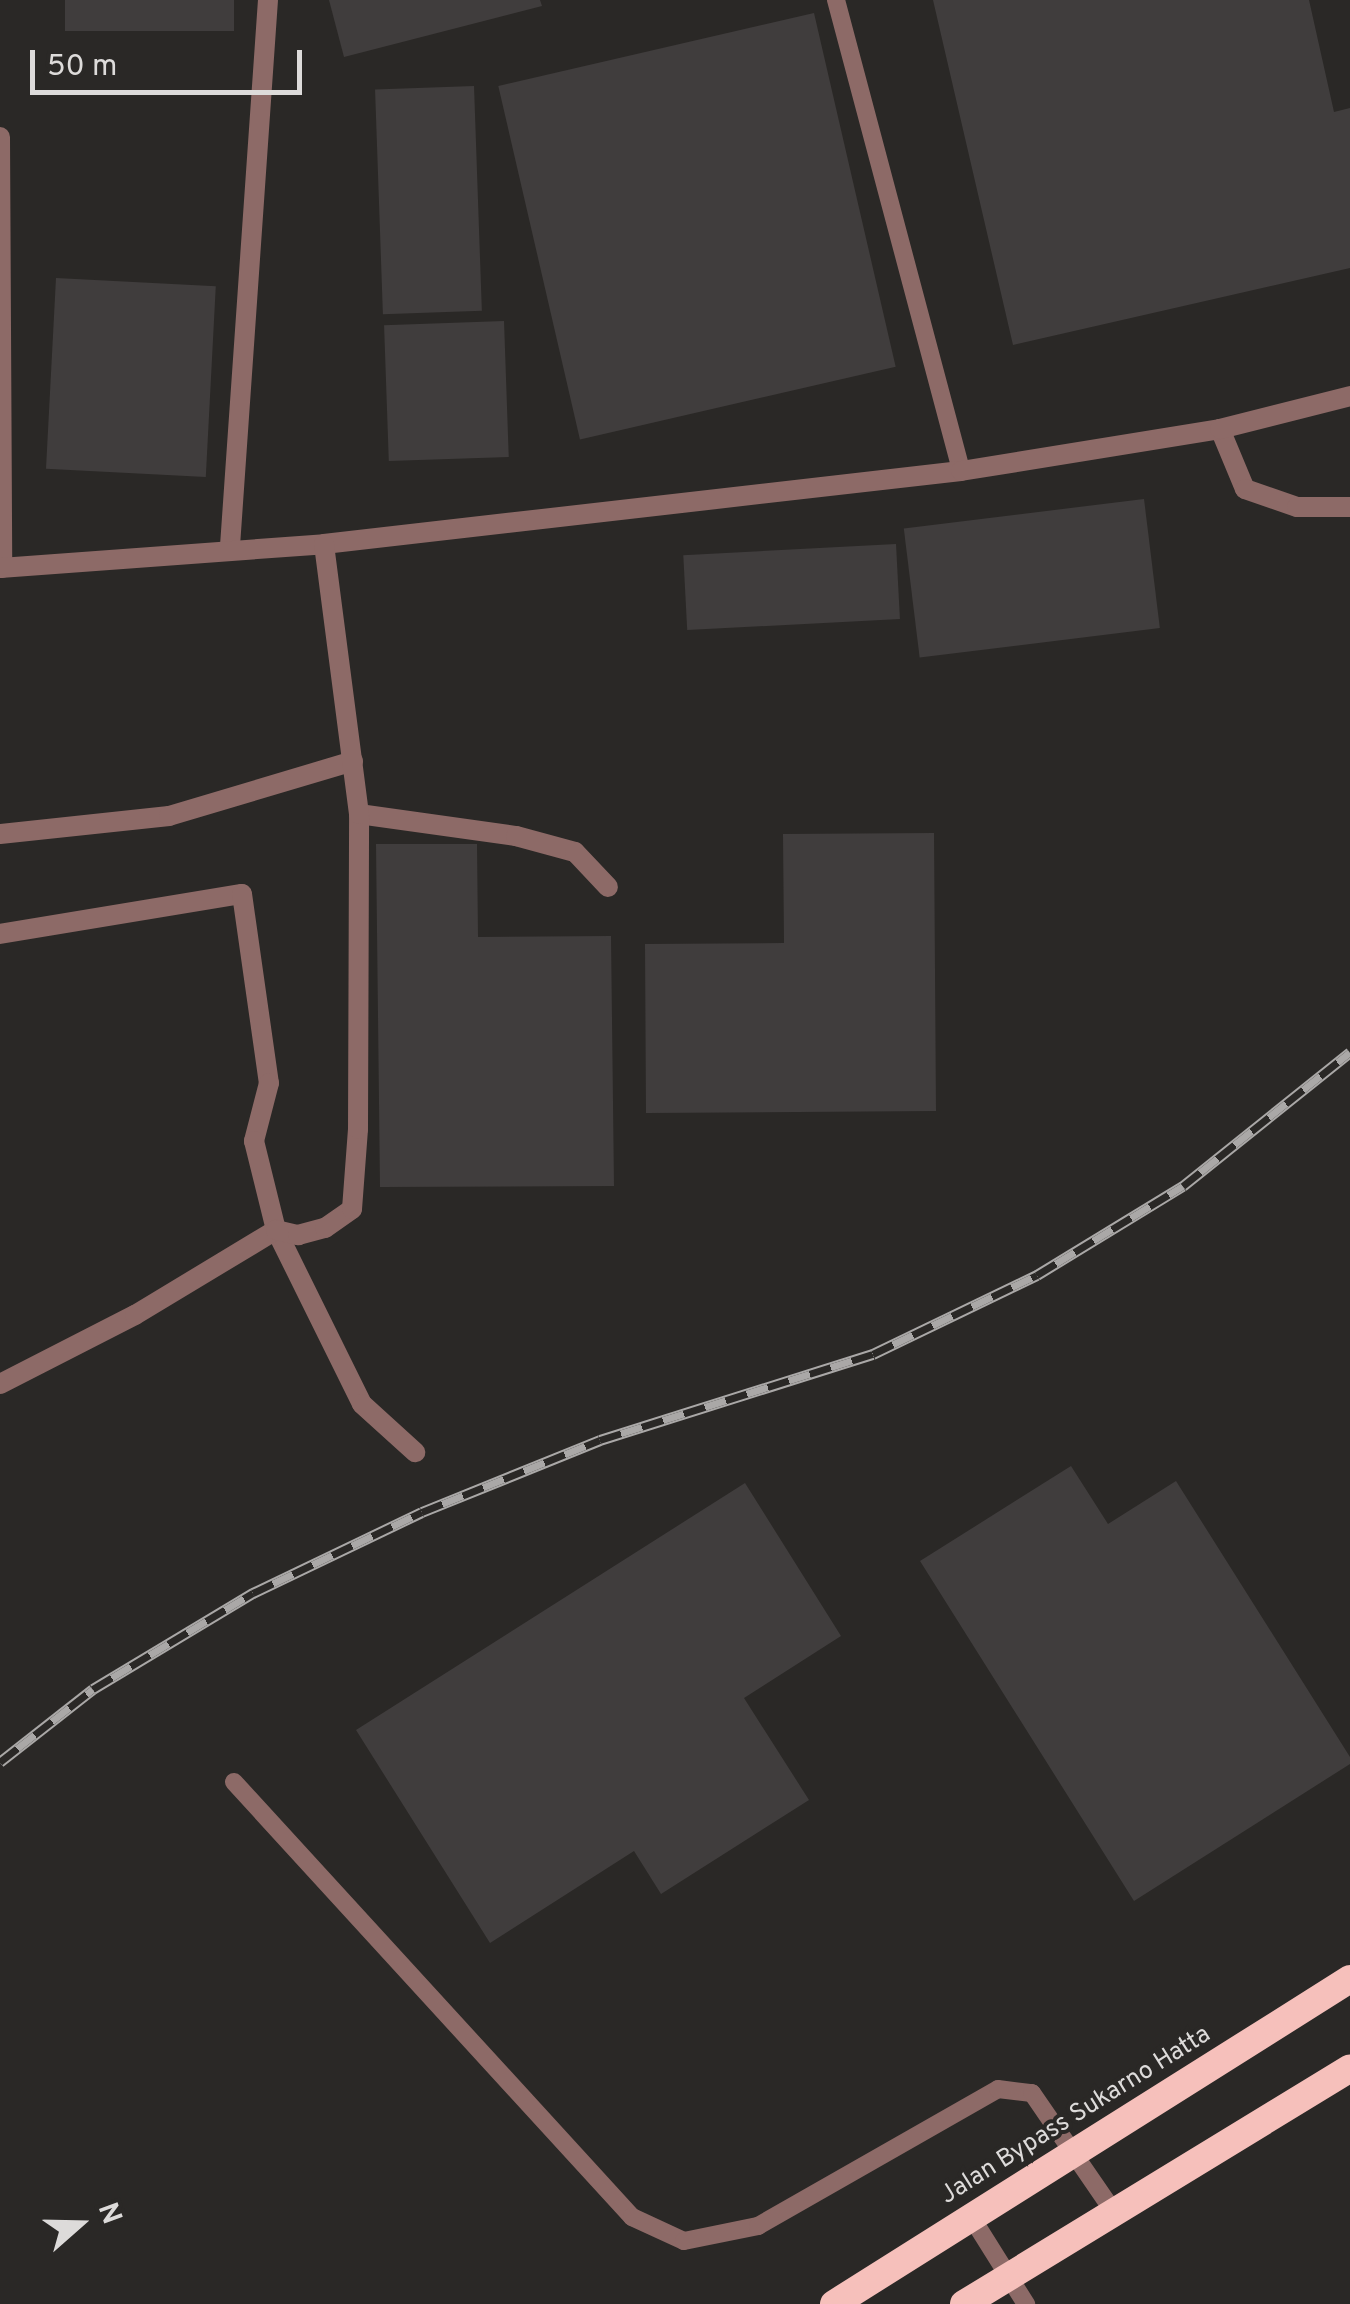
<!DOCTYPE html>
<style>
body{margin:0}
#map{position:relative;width:1350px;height:2304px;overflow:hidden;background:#2a2826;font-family:Overpass,sans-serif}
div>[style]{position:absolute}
.building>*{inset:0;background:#403d3d;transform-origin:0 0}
.service>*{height:18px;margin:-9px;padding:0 9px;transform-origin:9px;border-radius:9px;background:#8d6a67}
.minor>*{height:20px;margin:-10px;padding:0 10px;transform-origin:10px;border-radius:10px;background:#8d6a67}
.trunk>*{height:28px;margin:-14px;padding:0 14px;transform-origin:14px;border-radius:14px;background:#f6c0bb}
.rail>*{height:11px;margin-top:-5.5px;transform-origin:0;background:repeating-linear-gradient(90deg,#2a2826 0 22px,#aaa8a7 0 44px);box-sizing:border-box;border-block:2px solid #aaa8a7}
span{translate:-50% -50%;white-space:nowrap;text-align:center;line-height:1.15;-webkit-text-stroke:8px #2a2826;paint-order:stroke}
.street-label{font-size:25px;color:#dddbda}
.north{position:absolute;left:30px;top:2174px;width:100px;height:100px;-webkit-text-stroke:8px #2a2826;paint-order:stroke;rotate:70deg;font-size:28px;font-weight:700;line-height:40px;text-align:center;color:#dddbda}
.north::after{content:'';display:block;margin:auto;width:35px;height:45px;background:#dddbda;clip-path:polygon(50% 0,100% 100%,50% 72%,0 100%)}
.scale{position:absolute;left:30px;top:50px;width:272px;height:45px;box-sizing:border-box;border:5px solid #dddbda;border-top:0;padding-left:12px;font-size:30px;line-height:35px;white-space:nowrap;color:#dddbda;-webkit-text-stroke:8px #2a2826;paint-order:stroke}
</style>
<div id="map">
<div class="building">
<i style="left:65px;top:0;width:169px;height:31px"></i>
<i style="clip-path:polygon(329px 0,540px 0,542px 6px,344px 57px)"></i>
<i style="clip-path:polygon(933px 0,1309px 0,1334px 112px,1350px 108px,1350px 268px,1013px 345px)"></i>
<i style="left:814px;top:13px;width:363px;height:324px;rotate:77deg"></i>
<i style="left:474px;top:86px;width:225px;height:99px;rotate:88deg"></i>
<i style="left:56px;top:278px;width:160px;height:191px;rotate:3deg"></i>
<i style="left:504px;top:321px;width:136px;height:120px;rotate:88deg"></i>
<i style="left:1144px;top:499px;width:130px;height:242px;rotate:83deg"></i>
<i style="left:896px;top:544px;width:75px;height:213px;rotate:87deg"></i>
<i style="clip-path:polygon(934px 833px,936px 1111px,646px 1113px,645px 944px,784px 943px,783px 834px)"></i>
<i style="clip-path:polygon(376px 844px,477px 844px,478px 937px,611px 936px,614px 1186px,380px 1187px)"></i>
<i style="clip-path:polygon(1071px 1466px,1108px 1524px,1176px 1481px,1350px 1757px,1350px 1764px,1134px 1901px,920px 1561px)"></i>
<i style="clip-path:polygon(745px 1483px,841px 1636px,744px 1698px,809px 1800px,661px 1894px,634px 1851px,490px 1943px,356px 1730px)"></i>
</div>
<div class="service">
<i style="left:836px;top:0;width:487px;rotate:75.1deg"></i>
<i style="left:234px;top:1782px;width:590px;rotate:47.54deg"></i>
<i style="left:632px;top:2217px;width:57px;rotate:24.8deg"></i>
<i style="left:684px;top:2241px;width:76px;rotate:-11.5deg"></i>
<i style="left:758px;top:2226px;width:276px;rotate:-29.7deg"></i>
<i style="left:998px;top:2089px;width:34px;rotate:7deg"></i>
<i style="left:1032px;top:2093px;width:143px;rotate:55.5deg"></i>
<i style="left:972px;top:2218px;width:102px;rotate:57.9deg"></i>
</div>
<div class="minor">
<i style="left:0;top:137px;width:431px;rotate:89.7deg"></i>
<i style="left:1220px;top:429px;width:65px;rotate:67.4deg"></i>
<i style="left:1245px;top:489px;width:55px;rotate:19.1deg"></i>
<i style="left:1297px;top:507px;width:53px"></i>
<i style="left:230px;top:546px;width:547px;rotate:-86.02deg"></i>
<i style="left:0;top:568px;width:325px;rotate:-4.2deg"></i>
<i style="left:324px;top:544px;width:641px;rotate:-6.54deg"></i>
<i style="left:961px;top:471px;width:262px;rotate:-9.2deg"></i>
<i style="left:1220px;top:429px;width:134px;rotate:-14.2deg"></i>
<i style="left:359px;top:814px;width:159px;rotate:8deg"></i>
<i style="left:516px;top:836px;width:61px;rotate:15.2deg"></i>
<i style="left:575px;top:852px;width:48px;rotate:46.7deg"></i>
<i style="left:0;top:834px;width:170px;rotate:-6.1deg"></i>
<i style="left:169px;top:816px;width:192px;rotate:-16.6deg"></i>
<i style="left:0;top:934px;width:245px;rotate:-9.4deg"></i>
<i style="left:242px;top:894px;width:191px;rotate:81.9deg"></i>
<i style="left:269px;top:1083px;width:60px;rotate:104.5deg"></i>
<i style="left:254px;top:1141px;width:92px;rotate:76.1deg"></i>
<i style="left:276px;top:1230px;width:194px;rotate:63.7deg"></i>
<i style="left:362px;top:1404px;width:72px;rotate:42.2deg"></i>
<i style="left:0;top:1384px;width:152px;rotate:-27.1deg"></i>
<i style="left:135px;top:1315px;width:165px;rotate:-31.1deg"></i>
<i style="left:276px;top:1230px;width:23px;rotate:13deg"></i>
<i style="left:298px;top:1235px;width:28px;rotate:-15deg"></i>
<i style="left:325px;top:1228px;width:33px;rotate:-35deg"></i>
<i style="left:352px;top:1209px;width:80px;rotate:-85.7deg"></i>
<i style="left:358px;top:1129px;width:315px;rotate:-89.8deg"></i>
<i style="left:359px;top:814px;width:272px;rotate:-97.4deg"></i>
</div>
<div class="trunk">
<i style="left:834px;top:2304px;width:610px;rotate:-32.2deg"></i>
<i style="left:964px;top:2304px;width:452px;rotate:-31.4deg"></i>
</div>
<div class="rail">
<i style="left:0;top:1762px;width:118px;rotate:-38.1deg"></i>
<i style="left:93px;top:1689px;width:187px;rotate:-31deg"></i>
<i style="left:253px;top:1593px;width:187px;rotate:-25.6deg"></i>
<i style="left:422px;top:1512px;width:192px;rotate:-22deg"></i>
<i style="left:600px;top:1440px;width:286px;rotate:-17.5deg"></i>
<i style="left:873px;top:1354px;width:182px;rotate:-25.7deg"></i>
<i style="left:1037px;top:1275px;width:171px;rotate:-31.4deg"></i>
<i style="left:1183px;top:1186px;width:214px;rotate:-38.7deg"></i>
</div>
<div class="street-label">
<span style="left:1076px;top:2116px;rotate:-32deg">Jalan Bypass Sukarno Hatta</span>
</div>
<div class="north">N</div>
<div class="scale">50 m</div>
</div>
